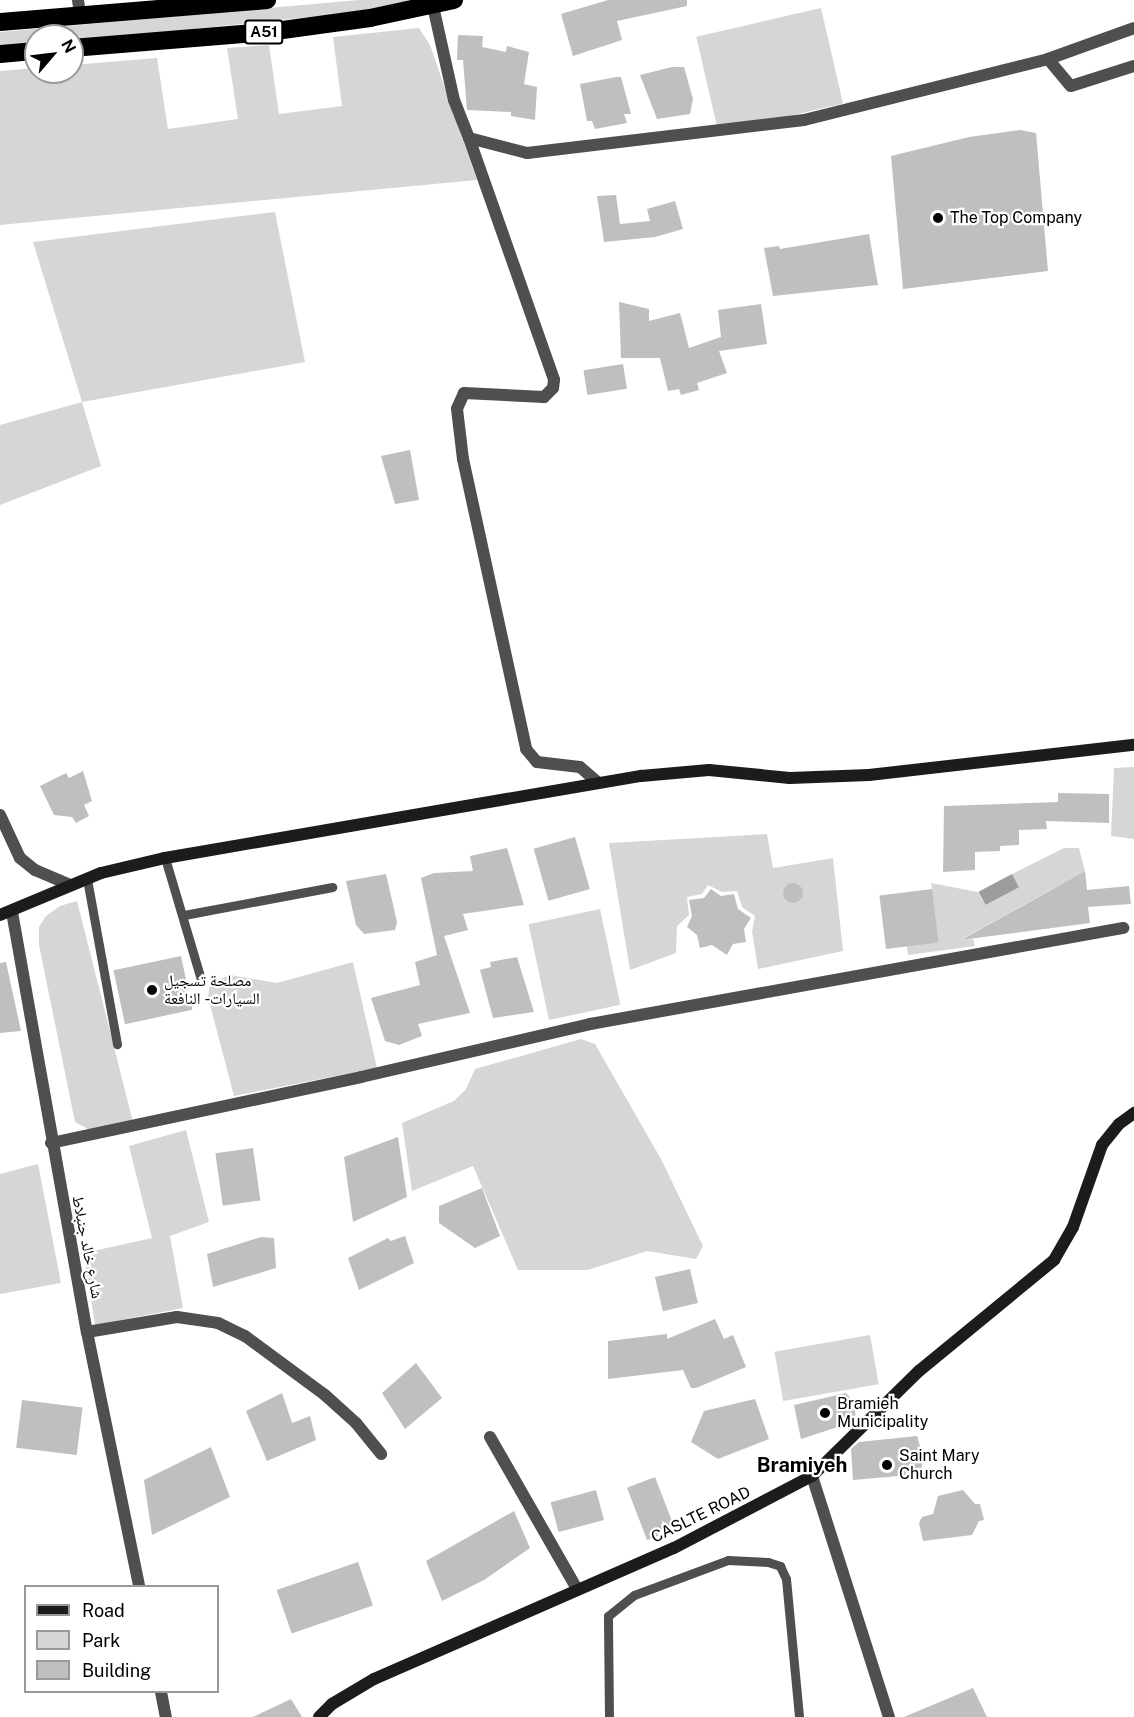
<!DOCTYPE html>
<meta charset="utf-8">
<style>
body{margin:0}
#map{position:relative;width:1134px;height:1717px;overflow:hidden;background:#fff;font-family:"Public Sans","Noto Naskh Arabic",sans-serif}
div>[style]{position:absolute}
.green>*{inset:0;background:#d6d6d6;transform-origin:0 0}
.water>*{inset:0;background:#9d9d9d;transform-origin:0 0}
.building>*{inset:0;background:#bfbfbf;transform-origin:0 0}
.round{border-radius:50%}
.lane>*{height:9px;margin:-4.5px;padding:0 4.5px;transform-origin:4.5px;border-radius:4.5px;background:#4f4f4f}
.street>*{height:12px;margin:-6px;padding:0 6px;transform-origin:6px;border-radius:6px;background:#4f4f4f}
.secondary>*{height:12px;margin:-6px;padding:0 6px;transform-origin:6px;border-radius:6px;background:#1c1c1c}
.highway>*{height:18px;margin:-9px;padding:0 9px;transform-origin:9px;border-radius:9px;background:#000}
.dots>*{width:16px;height:16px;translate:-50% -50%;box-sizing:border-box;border:3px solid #fff;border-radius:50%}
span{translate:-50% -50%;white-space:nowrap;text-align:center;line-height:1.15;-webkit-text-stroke:4.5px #fff;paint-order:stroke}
.shield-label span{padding:2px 4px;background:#fff;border:2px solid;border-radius:4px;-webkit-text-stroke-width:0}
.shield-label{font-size:15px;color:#000;font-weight:700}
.poi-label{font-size:16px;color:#000}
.left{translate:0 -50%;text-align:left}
.street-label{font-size:16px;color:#000}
.quarter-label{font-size:20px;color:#000;font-weight:700}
.legend{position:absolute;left:24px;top:1585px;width:195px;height:108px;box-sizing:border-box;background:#fff;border:2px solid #999;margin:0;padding:8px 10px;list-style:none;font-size:18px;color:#000}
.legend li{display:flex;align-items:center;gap:12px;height:30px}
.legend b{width:30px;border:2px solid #999}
.north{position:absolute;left:24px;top:24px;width:60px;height:60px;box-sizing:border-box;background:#fff;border:2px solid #999;border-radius:50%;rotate:62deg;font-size:16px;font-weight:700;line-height:24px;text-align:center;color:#000}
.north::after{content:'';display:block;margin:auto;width:21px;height:27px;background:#000;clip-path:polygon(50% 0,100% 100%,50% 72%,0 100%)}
</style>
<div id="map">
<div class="green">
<i style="clip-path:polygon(359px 0,420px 0,360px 12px,115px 37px,72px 40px,72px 36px,36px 36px,36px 43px,0 46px,0 32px)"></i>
<i style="left:821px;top:8px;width:98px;height:128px;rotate:77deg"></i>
<i style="clip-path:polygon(419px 28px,430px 45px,477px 180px,0 225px,0 71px,36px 68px,36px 72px,72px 72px,72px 65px,157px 58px,168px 129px,238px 119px,227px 48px,269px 45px,279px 114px,342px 106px,333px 37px)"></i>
<i style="clip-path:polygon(275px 212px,305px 362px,82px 402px,101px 466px,0 505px,0 425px,82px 402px,33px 242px)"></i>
<i style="clip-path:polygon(1134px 767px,1134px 839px,1111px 836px,1114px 768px)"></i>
<i style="clip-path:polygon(767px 834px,773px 868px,833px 858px,843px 951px,758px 969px,752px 931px,755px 916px,742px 907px,737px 891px,722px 892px,708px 885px,702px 894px,687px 897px,689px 915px,677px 926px,676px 953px,630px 970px,609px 843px)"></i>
<i style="clip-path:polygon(1064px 848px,1079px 848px,1085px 871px,960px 940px,973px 939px,975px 946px,908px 955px,907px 947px,932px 889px,931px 883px,978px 892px,985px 905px,1019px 887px,1012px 874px)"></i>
<i style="clip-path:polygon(77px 901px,133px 1122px,90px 1130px,75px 1122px,39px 945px,39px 927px,46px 916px,60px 906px)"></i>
<i style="left:600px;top:909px;width:98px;height:73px;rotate:78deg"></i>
<i style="clip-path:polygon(353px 962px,377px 1068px,234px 1096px,208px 997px,210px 983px,230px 975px,277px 983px)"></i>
<i style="clip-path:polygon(581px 1039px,595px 1044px,661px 1159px,703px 1246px,696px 1259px,647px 1251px,588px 1270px,518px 1270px,473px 1166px,412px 1191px,402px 1123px,454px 1101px,466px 1089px,475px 1069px)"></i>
<i style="clip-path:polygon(186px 1130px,209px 1222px,170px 1236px,183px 1308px,95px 1325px,84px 1253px,152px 1238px,129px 1146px)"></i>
<i style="clip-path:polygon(38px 1164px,61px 1283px,0 1294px,0 1174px)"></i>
<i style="left:870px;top:1335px;width:50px;height:97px;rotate:80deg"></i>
</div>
<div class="water">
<i style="left:1012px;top:874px;width:15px;height:38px;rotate:62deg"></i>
</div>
<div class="building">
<i style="clip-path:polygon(608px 0,687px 0,687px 6px,617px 21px,622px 40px,573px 56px,561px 14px)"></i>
<i style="clip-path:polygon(458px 35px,483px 36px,482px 47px,506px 52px,507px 46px,529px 52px,524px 84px,537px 87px,535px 120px,511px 116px,511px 112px,467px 110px,463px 60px,457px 60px)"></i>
<i style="clip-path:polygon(672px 67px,684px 67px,693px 99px,690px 114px,657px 119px,640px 75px)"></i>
<i style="clip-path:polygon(616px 77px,621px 77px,631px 114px,624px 114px,627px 123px,595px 129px,592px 121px,587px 121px,580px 84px)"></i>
<i style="clip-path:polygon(1020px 130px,1036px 133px,1048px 271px,903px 289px,891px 156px,969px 137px)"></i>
<i style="clip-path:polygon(616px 195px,620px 224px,650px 221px,647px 209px,675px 201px,683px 229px,655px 237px,604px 242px,597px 196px)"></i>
<i style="clip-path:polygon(869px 234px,878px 285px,773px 296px,764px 248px,779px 246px,780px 249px)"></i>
<i style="clip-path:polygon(619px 302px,649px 309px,649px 321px,680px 313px,689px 348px,721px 337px,718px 310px,761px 304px,767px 344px,719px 351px,727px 373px,697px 383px,699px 390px,681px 395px,679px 389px,668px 391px,660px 358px,621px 358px)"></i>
<i style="left:623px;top:364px;width:25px;height:40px;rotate:81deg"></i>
<i style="clip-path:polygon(410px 450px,419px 500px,395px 504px,381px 456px)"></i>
<i style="clip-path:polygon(83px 771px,92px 801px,84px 805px,89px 816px,76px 823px,72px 817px,54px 815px,40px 786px,66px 773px,69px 778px)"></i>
<i style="clip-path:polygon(1058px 793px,1109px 794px,1109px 823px,1046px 821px,1047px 829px,1019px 830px,1019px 845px,1000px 846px,1000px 851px,975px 852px,975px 870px,943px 872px,944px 806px,1058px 802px)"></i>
<i style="left:575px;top:837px;width:54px;height:43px;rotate:74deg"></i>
<i style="clip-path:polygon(507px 848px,524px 905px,463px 914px,468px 930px,444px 936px,470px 1013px,418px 1024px,422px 1036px,399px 1045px,385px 1041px,371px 998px,420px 985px,415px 962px,437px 955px,421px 878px,434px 873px,473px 871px,470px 856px)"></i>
<i style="clip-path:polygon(1085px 871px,1087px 890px,1129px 886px,1131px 904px,1088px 907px,1090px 923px,961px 940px)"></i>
<i style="clip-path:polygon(386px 874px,397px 922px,395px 930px,364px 934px,356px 925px,346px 881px)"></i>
<i class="round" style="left:783px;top:883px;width:20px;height:20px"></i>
<i style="clip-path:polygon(711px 889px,721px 896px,734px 894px,738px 909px,751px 918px,744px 929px,746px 942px,733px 944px,727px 955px,712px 945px,700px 948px,697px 935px,687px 927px,692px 916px,689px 900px,704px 898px)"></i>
<i style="left:932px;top:889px;width:54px;height:53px;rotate:83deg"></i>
<i style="left:181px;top:956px;width:55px;height:69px;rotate:78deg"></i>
<i style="clip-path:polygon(517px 957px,534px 1012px,493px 1018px,480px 970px,491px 967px,490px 962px)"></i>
<i style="clip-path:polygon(6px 962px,21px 1031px,0 1033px,0 963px)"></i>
<i style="clip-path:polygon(398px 1137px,407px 1197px,353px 1222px,344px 1157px)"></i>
<i style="left:253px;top:1148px;width:53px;height:38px;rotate:82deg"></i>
<i style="clip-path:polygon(482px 1188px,500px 1236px,475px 1248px,439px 1223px,439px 1206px)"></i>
<i style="clip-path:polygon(405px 1236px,414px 1263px,359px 1290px,348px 1258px,388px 1238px,391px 1241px)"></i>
<i style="clip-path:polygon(261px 1237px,274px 1238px,276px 1268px,213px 1287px,207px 1254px)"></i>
<i style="left:690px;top:1269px;width:35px;height:36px;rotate:77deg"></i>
<i style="clip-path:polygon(715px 1319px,724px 1339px,733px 1335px,746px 1367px,696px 1388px,691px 1388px,683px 1370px,608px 1379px,608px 1341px,667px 1334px,667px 1339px)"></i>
<i style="clip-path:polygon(416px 1363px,442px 1398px,405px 1429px,382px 1393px)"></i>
<i style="clip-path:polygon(282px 1393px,292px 1423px,310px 1416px,316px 1440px,267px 1461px,246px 1411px)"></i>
<i style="clip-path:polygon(846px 1393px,854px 1402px,856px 1421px,801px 1439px,794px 1405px)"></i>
<i style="clip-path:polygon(755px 1399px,769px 1439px,718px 1459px,691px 1442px,704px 1411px)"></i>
<i style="left:22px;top:1400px;width:61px;height:48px;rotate:7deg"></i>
<i style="clip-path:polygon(917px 1436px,923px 1457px,921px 1474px,853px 1480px,851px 1449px,859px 1442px)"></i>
<i style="clip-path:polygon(211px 1447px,230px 1497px,152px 1535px,144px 1480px)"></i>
<i style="left:655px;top:1477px;width:56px;height:30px;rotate:69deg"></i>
<i style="left:596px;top:1490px;width:31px;height:47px;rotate:75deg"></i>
<i style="clip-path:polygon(963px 1490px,975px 1504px,980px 1504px,984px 1520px,979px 1521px,972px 1535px,923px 1541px,919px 1523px,922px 1517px,933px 1514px,938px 1496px)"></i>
<i style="clip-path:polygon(514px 1511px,530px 1548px,484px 1580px,442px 1601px,426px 1561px)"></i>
<i style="left:358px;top:1562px;width:46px;height:86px;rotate:71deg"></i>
<i style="clip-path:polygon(973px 1688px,987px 1717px,904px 1717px)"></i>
<i style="clip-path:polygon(291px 1699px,302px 1717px,253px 1717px)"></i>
</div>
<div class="lane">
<i style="left:165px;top:858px;width:130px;rotate:73.5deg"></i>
<i style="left:87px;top:879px;width:168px;rotate:79.7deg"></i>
<i style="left:184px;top:915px;width:151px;rotate:-10.7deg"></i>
<i style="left:609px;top:1717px;width:101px;rotate:-90.6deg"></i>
<i style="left:608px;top:1616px;width:33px;rotate:-39deg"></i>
<i style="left:634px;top:1595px;width:100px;rotate:-20.4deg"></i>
<i style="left:728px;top:1560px;width:40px;rotate:2.9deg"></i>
<i style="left:768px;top:1562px;width:13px;rotate:18deg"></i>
<i style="left:780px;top:1566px;width:14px;rotate:65deg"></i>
<i style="left:786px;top:1579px;width:139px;rotate:84.6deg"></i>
</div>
<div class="street">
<i style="left:78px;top:0;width:15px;rotate:82deg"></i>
<i style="left:433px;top:6px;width:96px;rotate:77.4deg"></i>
<i style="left:454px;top:100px;width:41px;rotate:68.5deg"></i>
<i style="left:469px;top:138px;width:60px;rotate:14.5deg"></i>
<i style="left:527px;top:153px;width:279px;rotate:-6.8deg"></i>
<i style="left:804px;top:120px;width:252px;rotate:-14deg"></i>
<i style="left:1048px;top:59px;width:91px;rotate:-19.8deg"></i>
<i style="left:1048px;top:59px;width:35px;rotate:50deg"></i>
<i style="left:1071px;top:86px;width:66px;rotate:-17.6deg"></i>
<i style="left:469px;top:138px;width:256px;rotate:70.6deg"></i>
<i style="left:554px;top:380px;width:8px;rotate:97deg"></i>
<i style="left:553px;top:388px;width:13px;rotate:135deg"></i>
<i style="left:544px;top:397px;width:80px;rotate:-177.1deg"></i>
<i style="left:464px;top:393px;width:17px;rotate:114deg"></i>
<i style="left:457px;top:409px;width:50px;rotate:83.2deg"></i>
<i style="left:463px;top:459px;width:297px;rotate:77.7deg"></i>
<i style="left:526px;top:749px;width:17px;rotate:50deg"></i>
<i style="left:537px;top:762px;width:43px;rotate:6.6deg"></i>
<i style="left:580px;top:767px;width:23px;rotate:41deg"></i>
<i style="left:0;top:815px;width:47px;rotate:65.1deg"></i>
<i style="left:20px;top:858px;width:19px;rotate:39deg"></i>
<i style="left:35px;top:870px;width:39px;rotate:23deg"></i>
<i style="left:12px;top:912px;width:427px;rotate:79.9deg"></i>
<i style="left:87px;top:1332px;width:259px;rotate:78.4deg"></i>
<i style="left:51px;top:1143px;width:317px;rotate:-12deg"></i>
<i style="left:361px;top:1077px;width:235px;rotate:-13deg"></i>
<i style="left:590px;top:1024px;width:542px;rotate:-10.21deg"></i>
<i style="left:87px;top:1332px;width:91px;rotate:-9.5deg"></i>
<i style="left:177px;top:1317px;width:41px;rotate:8.3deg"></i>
<i style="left:218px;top:1323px;width:30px;rotate:26deg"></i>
<i style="left:245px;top:1336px;width:99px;rotate:36.4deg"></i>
<i style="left:325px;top:1395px;width:42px;rotate:42.1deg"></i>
<i style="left:356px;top:1423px;width:40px;rotate:51deg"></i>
<i style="left:490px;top:1437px;width:175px;rotate:60.2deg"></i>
<i style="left:812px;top:1476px;width:253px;rotate:72.3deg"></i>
<i style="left:161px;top:1692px;width:25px;rotate:79deg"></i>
</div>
<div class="secondary">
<i style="left:0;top:915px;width:109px;rotate:-22.6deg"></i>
<i style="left:101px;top:873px;width:66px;rotate:-13.2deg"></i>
<i style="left:165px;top:858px;width:483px;rotate:-9.8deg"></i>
<i style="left:641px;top:776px;width:68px;rotate:-5deg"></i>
<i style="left:709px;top:770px;width:81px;rotate:5.6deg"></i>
<i style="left:790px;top:778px;width:79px;rotate:-2.2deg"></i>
<i style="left:869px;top:775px;width:267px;rotate:-6.5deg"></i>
<i style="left:319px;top:1717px;width:18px;rotate:-45deg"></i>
<i style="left:332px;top:1704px;width:49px;rotate:-30.8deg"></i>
<i style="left:374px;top:1679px;width:327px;rotate:-23.6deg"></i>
<i style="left:674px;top:1548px;width:156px;rotate:-27.6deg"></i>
<i style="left:812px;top:1476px;width:150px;rotate:-44.5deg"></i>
<i style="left:919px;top:1371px;width:175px;rotate:-39.4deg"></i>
<i style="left:1054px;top:1260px;width:38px;rotate:-60deg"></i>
<i style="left:1073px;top:1227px;width:87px;rotate:-70.5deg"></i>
<i style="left:1102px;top:1145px;width:27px;rotate:-51deg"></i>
<i style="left:1119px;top:1124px;width:19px;rotate:-36deg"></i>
</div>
<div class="highway">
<i style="left:0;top:22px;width:268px;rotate:-4.7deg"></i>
<i style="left:72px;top:48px;width:197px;rotate:-4.7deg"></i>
<i style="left:268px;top:32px;width:103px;rotate:-7.8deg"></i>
<i style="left:370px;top:18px;width:86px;rotate:-12.1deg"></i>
<i style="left:0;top:54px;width:36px;rotate:-5deg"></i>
</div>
<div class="dots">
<i style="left:938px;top:218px;background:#000"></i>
<i style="left:152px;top:990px;background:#000"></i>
<i style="left:825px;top:1413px;background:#000"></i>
<i style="left:887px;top:1465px;background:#000"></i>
</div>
<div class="shield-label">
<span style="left:264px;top:32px">A51</span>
</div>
<div class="poi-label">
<span class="left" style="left:950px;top:218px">The Top Company</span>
<span class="left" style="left:164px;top:990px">مصلحة تسجيل<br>السيارات - النافعة</span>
<span class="left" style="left:837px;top:1413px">Bramieh<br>Municipality</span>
<span class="left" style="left:899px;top:1465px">Saint Mary<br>Church</span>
</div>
<div class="street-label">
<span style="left:87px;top:1247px;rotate:79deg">شارع خالد جنبلاط</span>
<span style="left:701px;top:1515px;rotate:-26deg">CASLTE ROAD</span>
</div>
<div class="quarter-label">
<span style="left:802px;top:1465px">Bramiyeh</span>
</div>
<ul class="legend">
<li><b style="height:8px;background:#1c1c1c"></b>Road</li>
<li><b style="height:16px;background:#d6d6d6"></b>Park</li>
<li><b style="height:16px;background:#bfbfbf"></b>Building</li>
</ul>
<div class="north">N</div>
</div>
